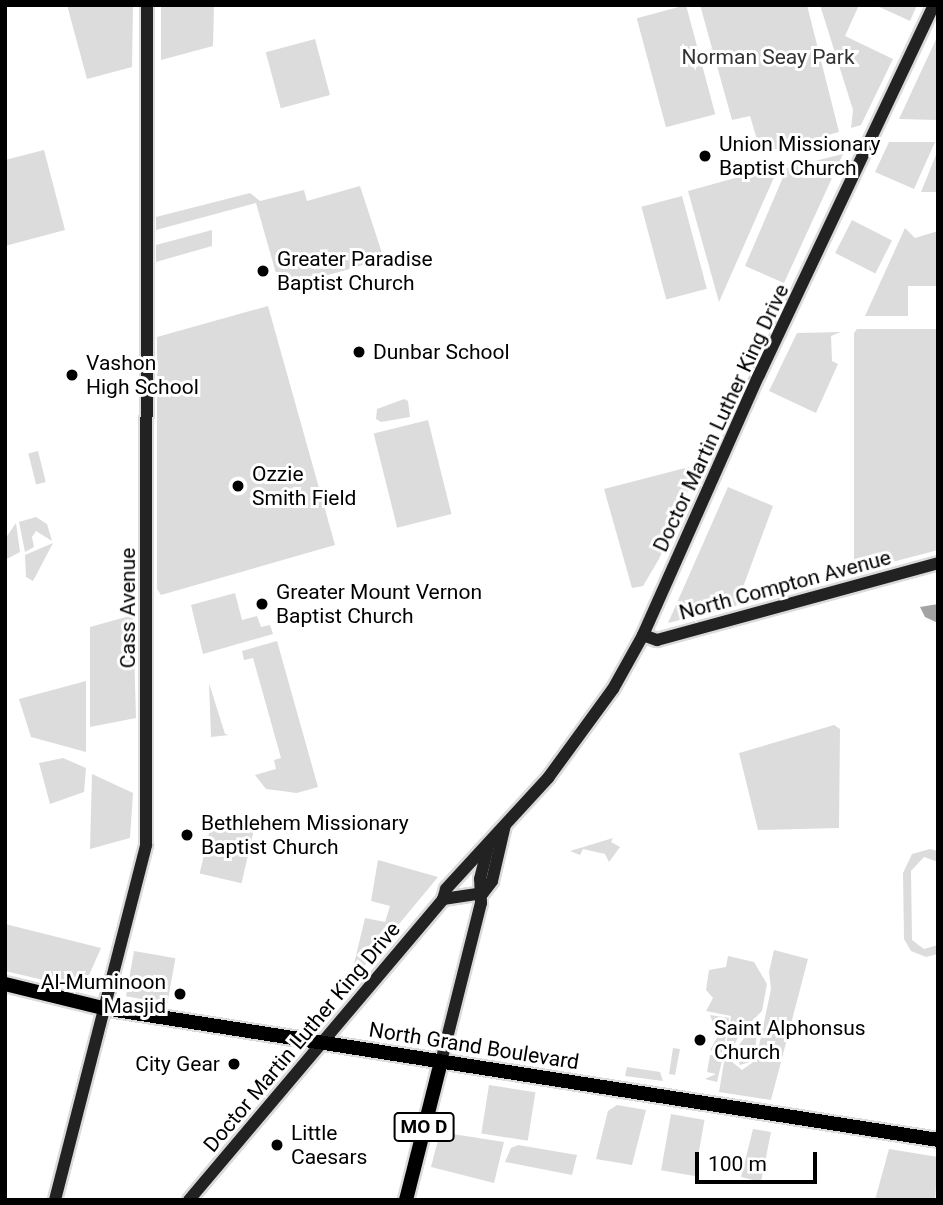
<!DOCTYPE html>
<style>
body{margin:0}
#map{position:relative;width:943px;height:1205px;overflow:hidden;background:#fff;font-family:Roboto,sans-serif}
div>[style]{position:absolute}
.green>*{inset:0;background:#dcdcdc;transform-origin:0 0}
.water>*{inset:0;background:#a3a3a3}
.roads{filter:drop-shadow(2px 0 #dbdbdb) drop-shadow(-2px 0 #dbdbdb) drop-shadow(0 2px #dbdbdb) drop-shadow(0 -2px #dbdbdb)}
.secondary>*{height:12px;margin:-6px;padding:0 6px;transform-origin:6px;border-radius:6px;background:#222}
.primary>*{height:14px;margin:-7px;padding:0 7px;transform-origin:7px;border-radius:7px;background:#000}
.dots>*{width:19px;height:19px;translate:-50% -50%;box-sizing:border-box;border:4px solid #fff;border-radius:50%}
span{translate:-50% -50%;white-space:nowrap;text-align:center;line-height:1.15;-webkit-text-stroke:6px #fff;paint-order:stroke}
.shield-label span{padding:2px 5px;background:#fff;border:2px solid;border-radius:5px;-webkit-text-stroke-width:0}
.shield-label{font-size:19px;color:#000;font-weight:700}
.park-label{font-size:21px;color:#333}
.poi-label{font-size:21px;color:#000}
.left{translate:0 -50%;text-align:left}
.right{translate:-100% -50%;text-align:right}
.street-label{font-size:21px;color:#000}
.frame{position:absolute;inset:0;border:7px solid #000;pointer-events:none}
.scale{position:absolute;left:695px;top:1152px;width:122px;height:32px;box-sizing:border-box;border:4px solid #000;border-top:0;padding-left:9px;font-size:21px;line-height:24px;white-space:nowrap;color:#000;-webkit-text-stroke:5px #fff;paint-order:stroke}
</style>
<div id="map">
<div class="green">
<i style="clip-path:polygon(67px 5px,133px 5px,132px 67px,87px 79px)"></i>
<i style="clip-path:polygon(161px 5px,214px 5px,213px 46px,161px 60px)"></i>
<i style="left:686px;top:5px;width:113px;height:51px;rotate:75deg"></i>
<i style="clip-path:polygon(700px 5px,807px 5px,839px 132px,761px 153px,750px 116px,732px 120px)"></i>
<i style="clip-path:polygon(820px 5px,859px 5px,845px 36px,893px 59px,861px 125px,851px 128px,853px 110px)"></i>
<i style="clip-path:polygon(875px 5px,917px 5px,910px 21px)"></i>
<i style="clip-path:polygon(938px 35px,938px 120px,899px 119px)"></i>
<i style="left:315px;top:39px;width:58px;height:51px;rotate:75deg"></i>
<i style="clip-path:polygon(889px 142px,935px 142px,914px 189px,875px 172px)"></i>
<i style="clip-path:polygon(44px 150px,65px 230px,5px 246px,5px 160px)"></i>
<i style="clip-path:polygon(938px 150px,938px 192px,921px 192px)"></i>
<i style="clip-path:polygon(843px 154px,784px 283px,745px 266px,787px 168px)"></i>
<i style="clip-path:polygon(779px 166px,719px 302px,688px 191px)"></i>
<i style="clip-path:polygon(360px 186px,384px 259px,297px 284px,296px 280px,279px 284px,256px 203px,156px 230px,156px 217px,250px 193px,260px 201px,304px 190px,307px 201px)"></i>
<i style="left:682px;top:196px;width:96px;height:42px;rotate:75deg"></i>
<i style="left:852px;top:220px;width:45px;height:37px;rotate:27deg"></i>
<i style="clip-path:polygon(905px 228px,915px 238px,938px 231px,938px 286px,908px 286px,908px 316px,865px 316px)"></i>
<i style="clip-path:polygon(212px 230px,212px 246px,156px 262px,156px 245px)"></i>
<i style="clip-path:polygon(268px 306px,335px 545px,161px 595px,157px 589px,157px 337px)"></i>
<i style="clip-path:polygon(857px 329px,938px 329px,938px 550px,858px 571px,854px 565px,854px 333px)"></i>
<i style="clip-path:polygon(841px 332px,831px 336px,832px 361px,838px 364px,816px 413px,769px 391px,797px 333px)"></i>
<i style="clip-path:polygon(404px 399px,408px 401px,410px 417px,381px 422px,376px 419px,377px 409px)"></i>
<i style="left:428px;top:420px;width:97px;height:56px;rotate:76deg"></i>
<i style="left:38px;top:451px;width:32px;height:10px;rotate:76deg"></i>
<i style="clip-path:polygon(689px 467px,692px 482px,659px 559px,643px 586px,632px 588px,604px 489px)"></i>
<i style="clip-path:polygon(728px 487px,773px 506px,736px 606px,668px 623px)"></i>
<i style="clip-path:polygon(36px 517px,47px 524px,52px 541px,36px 531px,32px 537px,34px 547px,25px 552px,19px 522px)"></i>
<i style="clip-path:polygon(16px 523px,20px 552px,5px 560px,5px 539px)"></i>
<i style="clip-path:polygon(53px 543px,33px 581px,26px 577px,25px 555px)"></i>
<i style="clip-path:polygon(235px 593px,242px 620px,257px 616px,261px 627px,270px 625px,273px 634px,203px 654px,191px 605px)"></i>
<i style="clip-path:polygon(133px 615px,136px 718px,90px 727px,90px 627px)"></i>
<i style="clip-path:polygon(277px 641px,318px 787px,297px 793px,266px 789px,255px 775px,276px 769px,274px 760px,281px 758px,253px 658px,244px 660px,242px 651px)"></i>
<i style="clip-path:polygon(86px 681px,86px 752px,31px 737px,19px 699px)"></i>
<i style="clip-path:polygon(209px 683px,225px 734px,229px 735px,211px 737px)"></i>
<i style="clip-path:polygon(834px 725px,840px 729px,839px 828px,758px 830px,739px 753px)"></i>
<i style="clip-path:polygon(63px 758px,86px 768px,84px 792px,50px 804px,39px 763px)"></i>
<i style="clip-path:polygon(92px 774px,133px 793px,130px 838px,90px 849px)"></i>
<i style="left:212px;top:820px;width:43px;height:55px;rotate:13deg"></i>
<i style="clip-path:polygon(613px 838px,611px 842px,620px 847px,609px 862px,605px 854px,583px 849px,580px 855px,570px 851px)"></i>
<i style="clip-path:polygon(930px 849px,938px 851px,938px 862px,924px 857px,911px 871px,912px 940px,924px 949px,938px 945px,938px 954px,926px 957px,911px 951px,904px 939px,903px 873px,912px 854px)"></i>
<i style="clip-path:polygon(378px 860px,438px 877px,360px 971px,353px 968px,365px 918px,385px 922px,390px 906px,371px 901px)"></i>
<i style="clip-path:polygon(5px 924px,101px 948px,86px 982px,74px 980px,73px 987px,5px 971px)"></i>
<i style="clip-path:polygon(774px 950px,808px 959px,771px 1100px,719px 1092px,725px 1056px,742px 1070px,756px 1060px,771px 989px,769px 972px)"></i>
<i style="left:134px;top:951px;width:42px;height:46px;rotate:10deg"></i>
<i style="clip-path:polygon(728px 956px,754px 962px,767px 984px,762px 1011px,740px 1033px,730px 1054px,725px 1052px,731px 1016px,706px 1011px,713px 998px,706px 990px,709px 970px,726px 967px)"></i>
<i style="clip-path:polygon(710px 1015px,729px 1018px,723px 1053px,710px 1050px,718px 1036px)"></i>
<i style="clip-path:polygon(750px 1030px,757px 1033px,755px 1051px,750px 1062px,740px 1065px,734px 1052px)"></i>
<i style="clip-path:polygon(673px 1048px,680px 1049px,675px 1075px,669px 1074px)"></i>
<i style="clip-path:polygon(710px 1055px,723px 1056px,717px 1082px,705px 1079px,716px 1074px,707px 1072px)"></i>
<i style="clip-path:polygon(627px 1067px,660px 1072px,663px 1081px,625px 1076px)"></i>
<i style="left:489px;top:1085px;width:47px;height:49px;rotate:9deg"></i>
<i style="clip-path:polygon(617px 1105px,646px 1110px,632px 1165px,596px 1159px,608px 1111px)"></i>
<i style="left:671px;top:1114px;width:34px;height:57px;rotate:10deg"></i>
<i style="clip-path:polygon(753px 1129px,771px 1132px,761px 1182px,741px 1177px)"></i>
<i style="clip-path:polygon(440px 1132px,504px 1142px,494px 1183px,431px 1167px)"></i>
<i style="clip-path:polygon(518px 1145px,577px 1155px,572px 1175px,505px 1162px,511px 1148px)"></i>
<i style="clip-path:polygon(889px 1149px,938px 1157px,935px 1200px,875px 1200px)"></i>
</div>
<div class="water">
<i style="clip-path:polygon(938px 604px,938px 623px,925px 617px,920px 607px)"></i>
</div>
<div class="roads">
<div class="secondary">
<i style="left:643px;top:635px;width:15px;rotate:20deg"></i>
<i style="left:657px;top:640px;width:291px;rotate:-15.3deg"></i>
<i style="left:483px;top:893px;width:15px;rotate:-53deg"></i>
<i style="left:492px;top:881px;width:57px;rotate:-76.9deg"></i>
<i style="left:443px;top:899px;width:40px;rotate:-8.5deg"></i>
<i style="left:441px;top:1062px;width:164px;rotate:-75.9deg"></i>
<i style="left:481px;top:903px;width:24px;rotate:-92deg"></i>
<i style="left:480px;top:879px;width:36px;rotate:-76deg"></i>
<i style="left:55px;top:1200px;width:366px;rotate:-75.6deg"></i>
<i style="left:146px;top:845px;width:840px;rotate:-89.93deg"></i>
<i style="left:189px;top:1200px;width:394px;rotate:-49.8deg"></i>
<i style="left:443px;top:899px;width:10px;rotate:-73deg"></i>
<i style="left:446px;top:889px;width:151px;rotate:-47.4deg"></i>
<i style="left:548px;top:778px;width:110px;rotate:-53.9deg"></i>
<i style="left:613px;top:689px;width:62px;rotate:-60.9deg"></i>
<i style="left:643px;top:635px;width:285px;rotate:-66deg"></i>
<i style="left:759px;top:375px;width:409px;rotate:-64.7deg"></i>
</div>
<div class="primary">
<i style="left:5px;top:984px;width:101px;rotate:13.8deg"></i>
<i style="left:103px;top:1008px;width:845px;rotate:8.98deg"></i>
<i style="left:406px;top:1200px;width:142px;rotate:-75.8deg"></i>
</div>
</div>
<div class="dots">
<i style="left:705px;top:156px;background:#000"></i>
<i style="left:263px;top:271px;background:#000"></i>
<i style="left:359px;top:352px;background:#000"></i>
<i style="left:72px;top:375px;background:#000"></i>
<i style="left:238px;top:486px;background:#000"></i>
<i style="left:262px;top:604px;background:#000"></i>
<i style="left:187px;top:835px;background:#000"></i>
<i style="left:180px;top:994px;background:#000"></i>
<i style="left:700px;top:1040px;background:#000"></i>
<i style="left:234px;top:1064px;background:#000"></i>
<i style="left:277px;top:1145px;background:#000"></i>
</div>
<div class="shield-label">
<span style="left:424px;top:1127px">MO D</span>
</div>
<div class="park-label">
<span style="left:768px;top:57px">Norman Seay Park</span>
</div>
<div class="poi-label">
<span class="left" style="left:719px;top:156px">Union Missionary<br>Baptist Church</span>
<span class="left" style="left:277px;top:271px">Greater Paradise<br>Baptist Church</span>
<span class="left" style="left:373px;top:352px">Dunbar School</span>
<span class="left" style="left:86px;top:375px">Vashon<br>High School</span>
<span class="left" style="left:252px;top:486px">Ozzie<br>Smith Field</span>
<span class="left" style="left:276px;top:604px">Greater Mount Vernon<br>Baptist Church</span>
<span class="left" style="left:201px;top:835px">Bethlehem Missionary<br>Baptist Church</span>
<span class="right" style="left:166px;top:994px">Al-Muminoon<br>Masjid</span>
<span class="left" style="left:714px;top:1040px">Saint Alphonsus<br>Church</span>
<span class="right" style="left:220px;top:1064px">City Gear</span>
<span class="left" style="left:291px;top:1145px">Little<br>Caesars</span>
</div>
<div class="street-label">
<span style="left:721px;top:418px;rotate:-65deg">Doctor Martin Luther King Drive</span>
<span style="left:785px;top:585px;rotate:-15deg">North Compton Avenue</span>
<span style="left:128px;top:608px;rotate:-90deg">Cass Avenue</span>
<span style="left:302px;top:1037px;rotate:-50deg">Doctor Martin Luther King Drive</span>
<span style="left:474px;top:1046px;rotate:9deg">North Grand Boulevard</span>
</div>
<div class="frame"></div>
<div class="scale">100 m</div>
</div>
